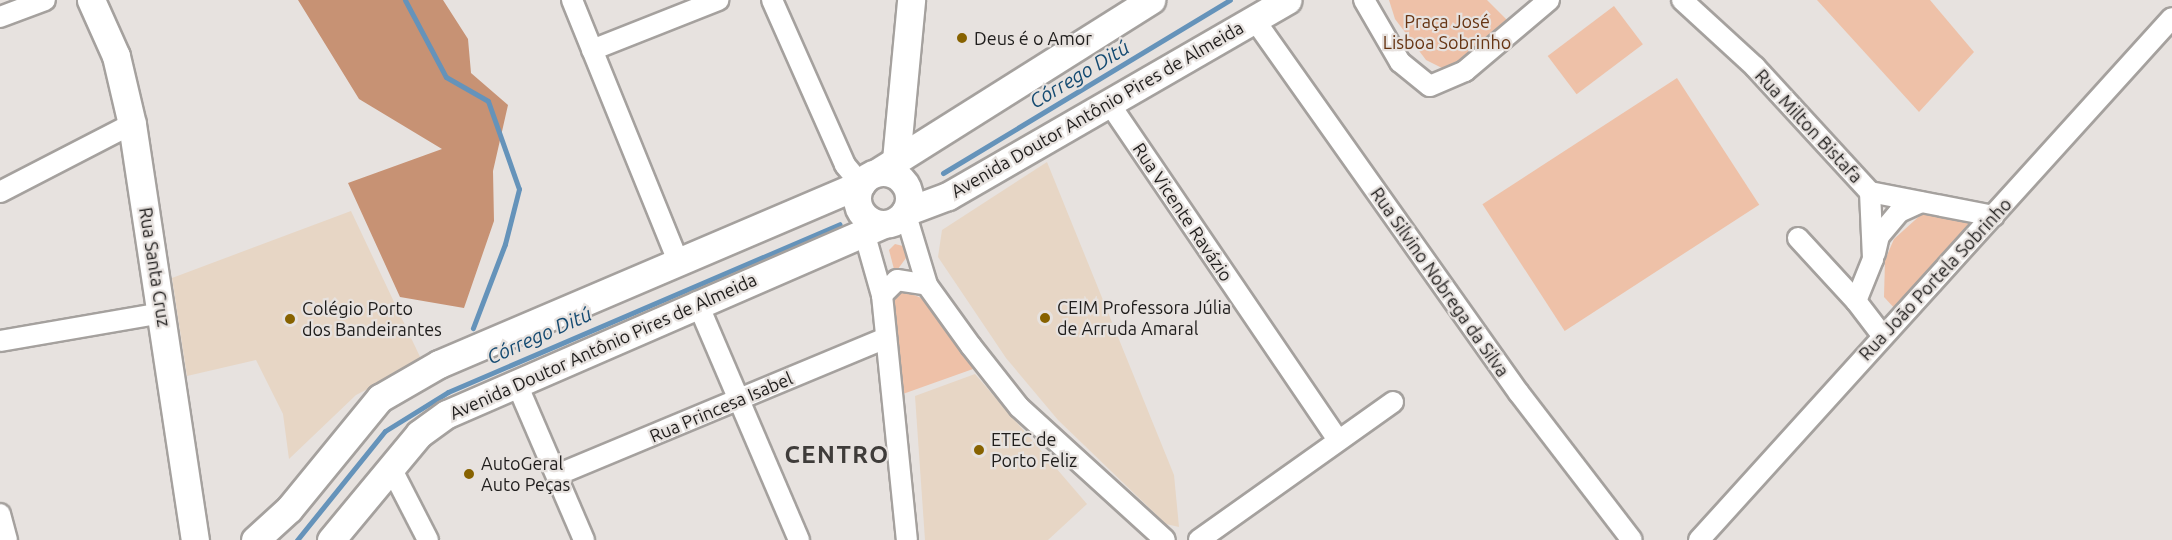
<!DOCTYPE html>
<meta charset="utf-8">
<style>
body{margin:0}
#map{position:relative;width:2172px;height:540px;overflow:hidden;background:#e7e2df;font-family:Ubuntu,sans-serif}
div>[style]{position:absolute}
.education>*{inset:0;background:#e7d6c5}
.green>*{inset:0;background:#eec1a8;transform-origin:0 0}
.forest>*{inset:0;background:#c79274}
.stream>*{height:5px;margin:-2.5px;padding:0 2.5px;transform-origin:2.5px;border-radius:2.5px;background:#6593ba}
.roads{filter:drop-shadow(2px 0 #a5a19e) drop-shadow(-2px 0 #a5a19e) drop-shadow(0 2px #a5a19e) drop-shadow(0 -2px #a5a19e)}
.street>*{height:20px;margin:-10px;padding:0 10px;transform-origin:10px;border-radius:10px;background:#fff}
.secondary>*{height:27px;margin:-13.5px;padding:0 13.5px;transform-origin:13.5px;border-radius:13.5px;background:#fff}
.secondary>.ring{margin:-13.5px;padding:0;box-sizing:content-box;background:none;border:27px solid #fff;border-radius:50%}
.dots>*{width:16px;height:16px;translate:-50% -50%;box-sizing:border-box;border:3px solid #e7e2df;border-radius:50%}
span{translate:-50% -50%;white-space:nowrap;text-align:center;line-height:1.15;-webkit-text-stroke:4.5px #e7e2df;paint-order:stroke}
.park-label{font-size:18px;color:#673513}
.poi-label{font-size:18px;color:#1f1d1c}
.left{translate:0 -50%;text-align:left}
.street-label{font-size:18px;color:#1f1d1c}
.water-label{font-size:20px;color:#144a71;font-style:italic}
.district-label{font-size:24px;color:#3f3c3a;font-weight:700;letter-spacing:1.5px}
</style>
<div id="map">
<div class="education">
<i style="clip-path:polygon(1047px 162px,1174px 475px,1179px 527px,1166px 524px,1058px 420px,1006px 358px,938px 257px,942px 230px)"></i>
<i style="clip-path:polygon(351px 211px,422px 361px,356px 395px,289px 459px,283px 414px,256px 360px,187px 376px,172px 278px)"></i>
<i style="clip-path:polygon(975px 374px,1087px 504px,1048px 540px,925px 540px,915px 396px)"></i>
</div>
<div class="green">
<i style="clip-path:polygon(1389px 0,1487px 0,1508px 21px,1468px 58px,1442px 68px,1426px 60px,1395px 19px)"></i>
<i style="clip-path:polygon(1817px 0,1930px 0,1974px 52px,1919px 112px)"></i>
<i style="left:1614px;top:6px;width:48px;height:83px;rotate:53deg"></i>
<i style="left:1677px;top:78px;width:151px;height:232px;rotate:57deg"></i>
<i style="clip-path:polygon(1925px 211px,1972px 218px,1977px 226px,1897px 311px,1884px 297px,1885px 260px,1894px 239px)"></i>
<i style="clip-path:polygon(895px 244px,903px 246px,906px 258px,895px 273px,889px 250px)"></i>
<i style="clip-path:polygon(896px 288px,924px 299px,973px 369px,900px 395px,891px 300px)"></i>
</div>
<div class="forest">
<i style="clip-path:polygon(298px 0,443px 0,468px 39px,471px 73px,508px 105px,493px 171px,494px 221px,464px 308px,400px 297px,348px 183px,442px 149px,359px 99px)"></i>
</div>
<div class="stream">
<i style="left:405px;top:0;width:87px;rotate:62deg"></i>
<i style="left:446px;top:77px;width:48px;rotate:29.7deg"></i>
<i style="left:488px;top:101px;width:93px;rotate:70.6deg"></i>
<i style="left:519px;top:189px;width:57px;rotate:104.3deg"></i>
<i style="left:505px;top:244px;width:90px;rotate:110.9deg"></i>
<i style="left:943px;top:173px;width:335px;rotate:-31.1deg"></i>
<i style="left:297px;top:540px;width:140px;rotate:-51.1deg"></i>
<i style="left:385px;top:431px;width:74px;rotate:-31.8deg"></i>
<i style="left:448px;top:392px;width:426px;rotate:-23.2deg"></i>
</div>
<div class="roads">
<div class="street">
<i style="left:572px;top:0;width:279px;rotate:67.9deg"></i>
<i style="left:772px;top:0;width:180px;rotate:66.1deg"></i>
<i style="left:845px;top:165px;width:25px;rotate:50deg"></i>
<i style="left:1364px;top:0;width:72px;rotate:59.9deg"></i>
<i style="left:1400px;top:62px;width:38px;rotate:39deg"></i>
<i style="left:1430px;top:86px;width:38px;rotate:-23deg"></i>
<i style="left:1465px;top:71px;width:110px;rotate:-40.2deg"></i>
<i style="left:1682px;top:0;width:99px;rotate:42.5deg"></i>
<i style="left:1755px;top:67px;width:170px;rotate:47.4deg"></i>
<i style="left:1870px;top:192px;width:126px;rotate:11deg"></i>
<i style="left:0;top:17px;width:48px;rotate:-20.7deg"></i>
<i style="left:1254px;top:19px;width:458px;rotate:54.7deg"></i>
<i style="left:1519px;top:393px;width:185px;rotate:52.5deg"></i>
<i style="left:592px;top:50px;width:136px;rotate:-21.6deg"></i>
<i style="left:1109px;top:103px;width:407px;rotate:55.8deg"></i>
<i style="left:0;top:192px;width:148px;rotate:-27.3deg"></i>
<i style="left:1870px;top:192px;width:67px;rotate:87.4deg"></i>
<i style="left:1873px;top:259px;width:45px;rotate:112deg"></i>
<i style="left:1856px;top:301px;width:43px;rotate:52.6deg"></i>
<i style="left:905px;top:212px;width:76px;rotate:73.2deg"></i>
<i style="left:927px;top:285px;width:75px;rotate:54.2deg"></i>
<i style="left:971px;top:346px;width:78px;rotate:51.8deg"></i>
<i style="left:1019px;top:407px;width:197px;rotate:42.3deg"></i>
<i style="left:864px;top:232px;width:66px;rotate:74.1deg"></i>
<i style="left:882px;top:295px;width:246px;rotate:84.2deg"></i>
<i style="left:1798px;top:238px;width:86px;rotate:47.4deg"></i>
<i style="left:1875px;top:253px;width:17px;rotate:-77deg"></i>
<i style="left:1879px;top:236px;width:31px;rotate:-50deg"></i>
<i style="left:1899px;top:212px;width:24px;rotate:-24deg"></i>
<i style="left:882px;top:295px;width:21px;rotate:-45deg"></i>
<i style="left:897px;top:280px;width:30px;rotate:9deg"></i>
<i style="left:697px;top:302px;width:259px;rotate:66.8deg"></i>
<i style="left:0;top:341px;width:164px;rotate:-9.8deg"></i>
<i style="left:516px;top:382px;width:172px;rotate:66.7deg"></i>
<i style="left:390px;top:466px;width:83px;rotate:62.8deg"></i>
<i style="left:557px;top:475px;width:356px;rotate:-22.6deg"></i>
<i style="left:0;top:514px;width:27px;rotate:75deg"></i>
<i style="left:1199px;top:540px;width:238px;rotate:-35.4deg"></i>
<i style="left:1699px;top:540px;width:704px;rotate:-47.82deg"></i>
</div>
<div class="secondary">
<i style="left:91px;top:0;width:61px;rotate:65.9deg"></i>
<i style="left:116px;top:56px;width:70px;rotate:76.8deg"></i>
<i style="left:132px;top:124px;width:421px;rotate:81.4deg"></i>
<i style="left:896px;top:160px;width:161px;rotate:-84.6deg"></i>
<i style="left:878px;top:172px;width:323px;rotate:-32.2deg"></i>
<i class="ring" style="left:857px;top:172px;width:25px;height:25px"></i>
<i style="left:905px;top:212px;width:46px;rotate:-20.4deg"></i>
<i style="left:948px;top:196px;width:392px;rotate:-30deg"></i>
<i style="left:255px;top:540px;width:46px;rotate:-42.4deg"></i>
<i style="left:289px;top:509px;width:144px;rotate:-50.7deg"></i>
<i style="left:380px;top:398px;width:68px;rotate:-30deg"></i>
<i style="left:439px;top:364px;width:459px;rotate:-23.1deg"></i>
<i style="left:331px;top:540px;width:138px;rotate:-50.3deg"></i>
<i style="left:419px;top:434px;width:34px;rotate:-36deg"></i>
<i style="left:447px;top:414px;width:476px;rotate:-23.5deg"></i>
</div>
</div>
<div class="dots">
<i style="left:962px;top:38px;background:#876200"></i>
<i style="left:1045px;top:318px;background:#876200"></i>
<i style="left:290px;top:319px;background:#876200"></i>
<i style="left:979px;top:450px;background:#876200"></i>
<i style="left:469px;top:474px;background:#876200"></i>
</div>
<div class="park-label">
<span style="left:1447px;top:32px">Praça José<br>Lisboa Sobrinho</span>
</div>
<div class="poi-label">
<span class="left" style="left:974px;top:38px">Deus é o Amor</span>
<span class="left" style="left:1057px;top:318px">CEIM Professora Júlia<br>de Arruda Amaral</span>
<span class="left" style="left:302px;top:319px">Colégio Porto<br>dos Bandeirantes</span>
<span class="left" style="left:991px;top:450px">ETEC de<br>Porto Feliz</span>
<span class="left" style="left:481px;top:474px">AutoGeral<br>Auto Peças</span>
</div>
<div class="street-label">
<span style="left:1097px;top:109px;rotate:-30deg">Avenida Doutor Antônio Pires de Almeida</span>
<span style="left:1809px;top:126px;rotate:47deg">Rua Milton Bistafa</span>
<span style="left:1183px;top:212px;rotate:56deg">Rua Vicente Ravázio</span>
<span style="left:155px;top:267px;rotate:81deg">Rua Santa Cruz</span>
<span style="left:1935px;top:279px;rotate:-47deg">Rua João Portela Sobrinho</span>
<span style="left:1440px;top:282px;rotate:55deg">Rua Silvino Nobrega da Silva</span>
<span style="left:603px;top:346px;rotate:-24deg">Avenida Doutor Antônio Pires de Almeida</span>
<span style="left:721px;top:407px;rotate:-23deg">Rua Princesa Isabel</span>
</div>
<div class="water-label">
<span style="left:1079px;top:74px;rotate:-31deg">Córrego Ditú</span>
<span style="left:539px;top:335px;rotate:-24deg">Córrego Ditú</span>
</div>
<div class="district-label">
<span style="left:837px;top:455px">CENTRO</span>
</div>
</div>
